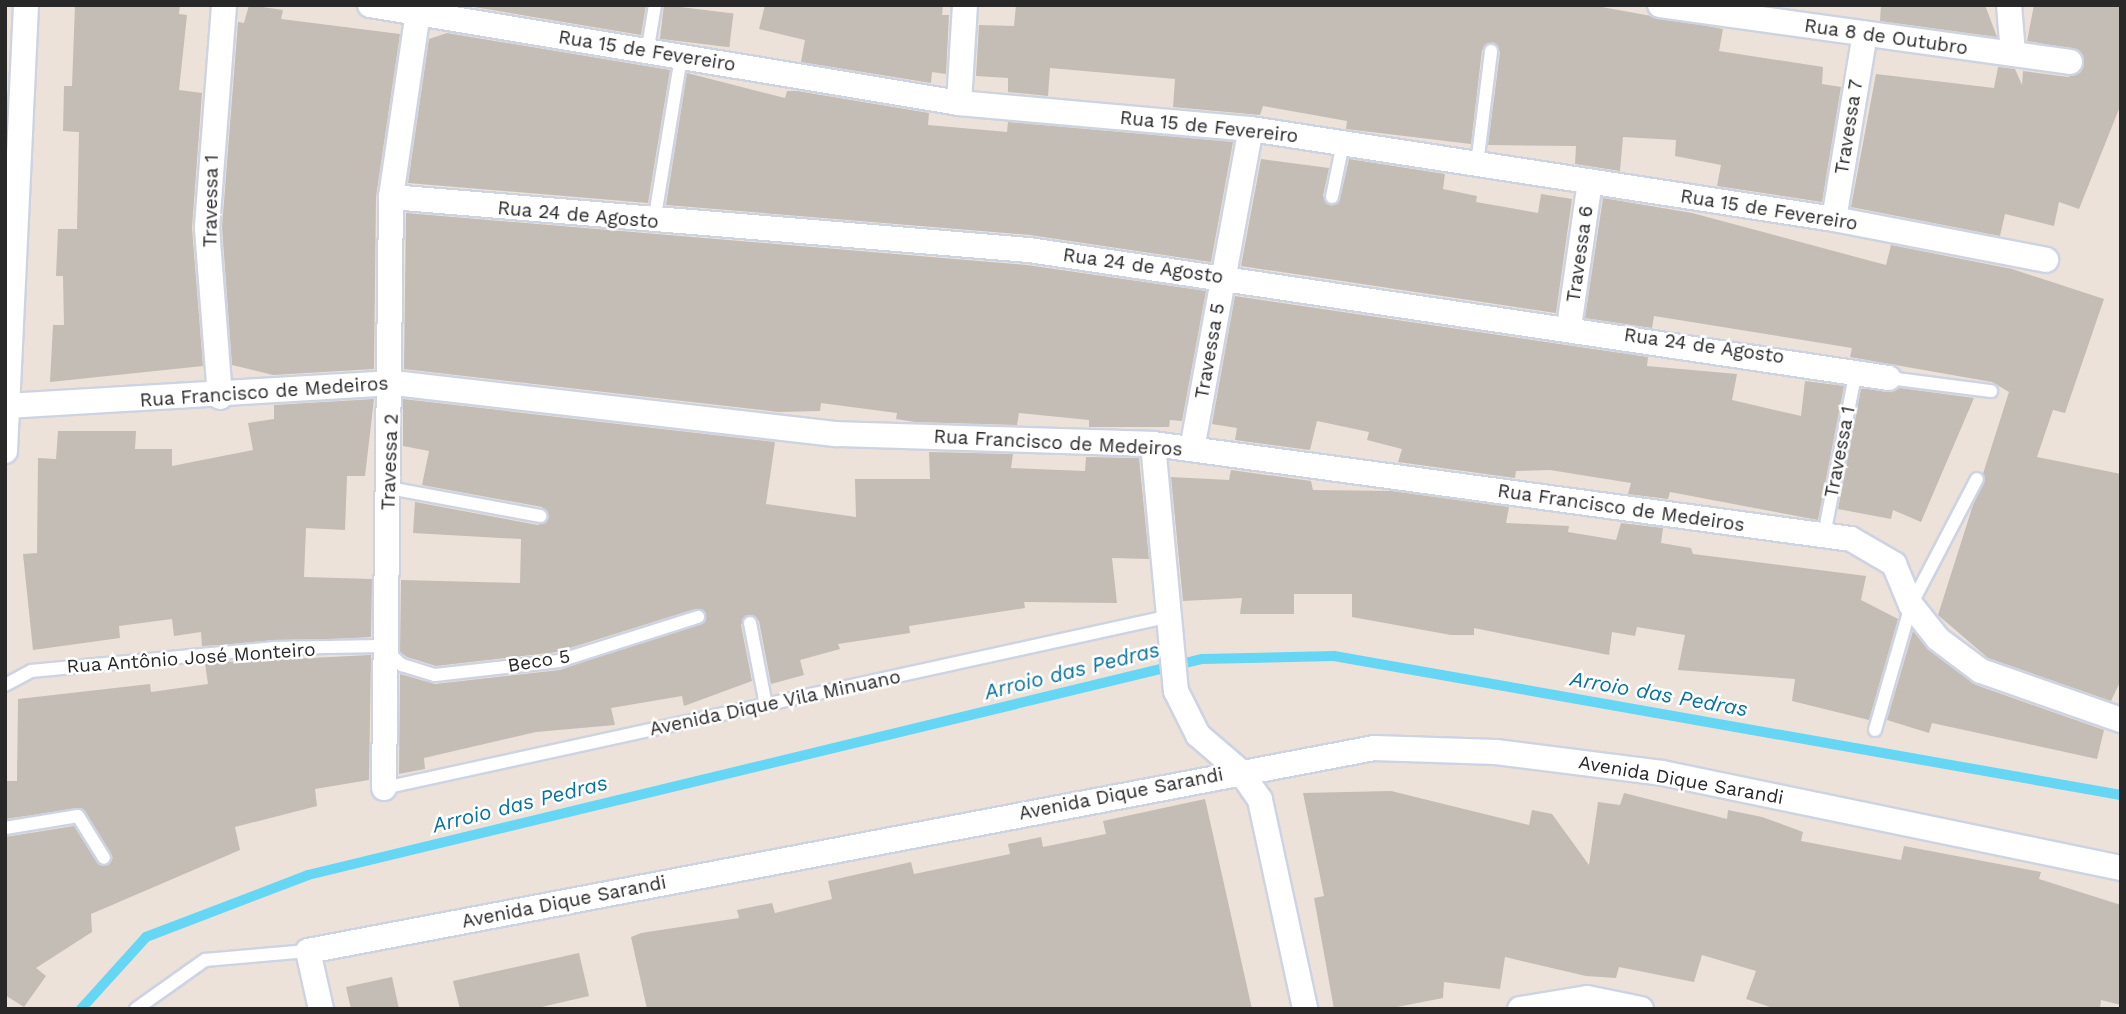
<!DOCTYPE html>
<meta charset="utf-8">
<style>
body{margin:0}
#map{position:relative;width:2126px;height:1014px;overflow:hidden;background:#ece2d9;font-family:"Work Sans",sans-serif}
div>[style]{position:absolute}
.stream>*{height:10px;margin:-5px;padding:0 5px;transform-origin:5px;border-radius:5px;background:#65d6f4}
.building>*{inset:0;background:#c3bdb5;transform-origin:0 0}
.roads{filter:drop-shadow(2px 0 #ced3e2) drop-shadow(-2px 0 #ced3e2) drop-shadow(0 2px #ced3e2) drop-shadow(0 -2px #ced3e2)}
.service>*{height:12px;margin:-6px;padding:0 6px;transform-origin:6px;border-radius:6px;background:#fff}
.minor>*{height:24px;margin:-12px;padding:0 12px;transform-origin:12px;border-radius:12px;background:#fff}
span{translate:-50% -50%;white-space:nowrap;text-align:center;line-height:1.15;-webkit-text-stroke:5px #fff;paint-order:stroke}
.street-label{font-size:19px;color:#282828}
.water-label{font-size:21px;color:#06729e;font-style:italic}
.frame{position:absolute;inset:0;border:7px solid #282828;pointer-events:none}
</style>
<div id="map">
<div class="stream">
<i style="left:81px;top:1009px;width:97px;rotate:-47.9deg"></i>
<i style="left:146px;top:937px;width:173px;rotate:-20.9deg"></i>
<i style="left:308px;top:875px;width:920px;rotate:-13.58deg"></i>
<i style="left:1202px;top:659px;width:132px;rotate:-1.3deg"></i>
<i style="left:1334px;top:656px;width:799px;rotate:10.02deg"></i>
</div>
<div class="building">
<i style="clip-path:polygon(75px 5px,180px 5px,179px 14px,187px 15px,179px 90px,202px 93px,192px 228px,203px 366px,50px 382px,53px 325px,64px 325px,63px 276px,56px 276px,58px 229px,77px 229px,79px 132px,63px 131px,64px 86px,72px 86px)"></i>
<i style="clip-path:polygon(249px 5px,283px 10px,281px 19px,400px 34px,376px 197px,374px 369px,273px 375px,232px 365px,222px 227px,238px 22px,244px 23px)"></i>
<i style="clip-path:polygon(462px 5px,646px 5px,641px 35px)"></i>
<i style="left:664px;top:5px;width:70px;height:34px;rotate:7deg"></i>
<i style="clip-path:polygon(765px 5px,943px 5px,942px 15px,949px 15px,946px 74px,932px 72px,931px 83px,801px 62px,805px 40px,759px 29px)"></i>
<i style="clip-path:polygon(1016px 5px,1591px 5px,1723px 29px,1719px 51px,1823px 67px,1822px 84px,1841px 87px,1822px 202px,1717px 186px,1721px 165px,1675px 156px,1676px 140px,1623px 137px,1620px 171px,1575px 164px,1576px 146px,1488px 145px,1500px 52px,1493px 42px,1482px 50px,1471px 144px,1346px 129px,1347px 121px,1263px 106px,1260px 115px,1173px 107px,1175px 79px,1050px 68px,1048px 96px,1008px 92px,1008px 78px,976px 76px,979px 25px,1014px 26px)"></i>
<i style="clip-path:polygon(1881px 5px,1985px 5px,1997px 37px,1880px 21px)"></i>
<i style="clip-path:polygon(2034px 5px,2121px 5px,2121px 104px,2079px 209px,2059px 202px,2054px 226px,2005px 214px,2000px 236px,1851px 207px,1876px 74px,1994px 88px,1998px 67px,2015px 69px,2022px 85px,2023px 71px,2068px 77px,2081px 72px,2079px 50px,2027px 41px)"></i>
<i style="clip-path:polygon(447px 33px,670px 70px,648px 203px,408px 183px,429px 39px)"></i>
<i style="clip-path:polygon(687px 73px,785px 98px,787px 91px,797px 91px,929px 113px,928px 125px,1007px 132px,1008px 122px,1233px 142px,1211px 262px,1030px 235px,666px 205px)"></i>
<i style="clip-path:polygon(1261px 159px,1329px 168px,1323px 196px,1331px 206px,1340px 199px,1349px 159px,1445px 174px,1443px 189px,1477px 196px,1476px 202px,1538px 213px,1541px 194px,1572px 199px,1556px 313px,1241px 266px)"></i>
<i style="clip-path:polygon(1603px 198px,1692px 213px,1886px 265px,1891px 245px,2012px 269px,2104px 299px,2065px 413px,2053px 410px,2037px 457px,2121px 474px,2121px 680px,2111px 701px,1988px 658px,1938px 615px,2009px 392px,1992px 382px,1850px 357px,1852px 348px,1654px 316px,1652px 328px,1585px 318px)"></i>
<i style="clip-path:polygon(406px 213px,1027px 265px,1206px 291px,1182px 421px,1170px 420px,1169px 427px,1089px 427px,1089px 420px,1019px 413px,1017px 425px,915px 422px,896px 419px,897px 413px,821px 403px,820px 411px,779px 412px,404px 369px)"></i>
<i style="clip-path:polygon(1235px 296px,1648px 357px,1647px 366px,1737px 374px,1732px 400px,1801px 416px,1805px 381px,1844px 386px,1818px 520px,1670px 492px,1668px 499px,1628px 494px,1631px 483px,1550px 470px,1516px 471px,1515px 478px,1398px 462px,1402px 449px,1367px 440px,1369px 432px,1317px 421px,1310px 450px,1235px 440px,1237px 428px,1212px 424px)"></i>
<i style="clip-path:polygon(1900px 388px,1974px 398px,1921px 522px,1893px 510px,1891px 519px,1838px 509px,1861px 389px)"></i>
<i style="clip-path:polygon(374px 399px,365px 476px,347px 476px,345px 530px,306px 528px,304px 577px,372px 579px,371px 637px,202px 646px,201px 632px,174px 636px,172px 619px,119px 626px,120px 638px,33px 650px,23px 554px,37px 553px,38px 458px,56px 459px,58px 431px,136px 431px,135px 449px,172px 449px,172px 466px,253px 450px,248px 423px,274px 419px,274px 405px)"></i>
<i style="clip-path:polygon(403px 399px,775px 442px,766px 504px,856px 517px,855px 479px,930px 479px,929px 452px,1013px 454px,1011px 468px,1085px 471px,1086px 457px,1139px 458px,1149px 559px,1112px 558px,1117px 603px,1024px 602px,1025px 608px,909px 626px,910px 633px,838px 644px,840px 649px,800px 660px,804px 675px,771px 684px,759px 621px,748px 615px,741px 625px,752px 681px,684px 706px,682px 696px,611px 708px,615px 725px,536px 732px,424px 758px,425px 769px,399px 774px,400px 674px,435px 684px,560px 670px,707px 618px,695px 609px,557px 652px,436px 666px,407px 657px,400px 652px,401px 580px,520px 583px,521px 539px,413px 533px,415px 502px,538px 525px,549px 517px,542px 507px,422px 485px,429px 451px,403px 446px)"></i>
<i style="clip-path:polygon(1231px 470px,1311px 481px,1313px 490px,1391px 491px,1509px 507px,1506px 523px,1569px 526px,1568px 532px,1616px 540px,1621px 523px,1663px 528px,1661px 543px,1691px 548px,1693px 554px,1866px 576px,1861px 600px,1898px 619px,1869px 720px,1792px 701px,1795px 679px,1678px 670px,1685px 635px,1637px 627px,1635px 636px,1612px 632px,1609px 655px,1474px 628px,1474px 635px,1451px 635px,1352px 617px,1352px 594px,1294px 594px,1294px 614px,1240px 614px,1242px 598px,1183px 601px,1171px 477px,1229px 480px)"></i>
<i style="clip-path:polygon(1913px 631px,1976px 685px,2104px 730px,2097px 759px,1932px 723px,1929px 733px,1887px 720px)"></i>
<i style="clip-path:polygon(371px 655px,369px 780px,315px 789px,317px 806px,235px 827px,240px 850px,91px 914px,92px 932px,36px 968px,46px 976px,24px 1007px,5px 995px,5px 837px,74px 826px,99px 865px,113px 858px,81px 808px,5px 819px,5px 781px,17px 781px,18px 699px,150px 684px,151px 692px,208px 684px,205px 663px)"></i>
<i style="clip-path:polygon(1391px 791px,1529px 825px,1532px 810px,1552px 814px,1589px 865px,1598px 802px,1620px 805px,1624px 793px,1727px 819px,1728px 810px,1762px 817px,1803px 832px,1801px 841px,1901px 860px,1904px 846px,2041px 872px,2039px 879px,2121px 905px,2121px 1005px,2101px 1000px,2100px 1009px,1770px 1007px,1746px 999px,1756px 971px,1702px 955px,1694px 982px,1619px 967px,1616px 978px,1586px 976px,1505px 957px,1500px 989px,1444px 982px,1443px 998px,1387px 1009px,1334px 1009px,1314px 898px,1324px 896px,1303px 793px)"></i>
<i style="clip-path:polygon(1205px 799px,1252px 1009px,647px 1009px,631px 937px,641px 933px,739px 918px,737px 910px,772px 903px,775px 913px,832px 899px,828px 881px,911px 862px,914px 874px,1010px 854px,1008px 844px,1041px 837px,1043px 847px,1106px 834px,1103px 821px)"></i>
<i style="clip-path:polygon(579px 953px,589px 996px,533px 1009px,460px 1009px,453px 981px)"></i>
<i style="clip-path:polygon(392px 977px,399px 1009px,351px 1009px,346px 987px)"></i>
</div>
<div class="roads">
<div class="service">
<i style="left:647px;top:53px;width:49px;rotate:-80.5deg"></i>
<i style="left:1477px;top:164px;width:114px;rotate:-82.9deg"></i>
<i style="left:1332px;top:197px;width:55px;rotate:-78.5deg"></i>
<i style="left:654px;top:222px;width:167px;rotate:-80.7deg"></i>
<i style="left:1889px;top:378px;width:103px;rotate:7.3deg"></i>
<i style="left:389px;top:488px;width:154px;rotate:10.5deg"></i>
<i style="left:1824px;top:535px;width:167px;rotate:-79deg"></i>
<i style="left:750px;top:623px;width:84px;rotate:79deg"></i>
<i style="left:5px;top:685px;width:30px;rotate:-28deg"></i>
<i style="left:31px;top:671px;width:243px;rotate:-5.4deg"></i>
<i style="left:273px;top:648px;width:109px;rotate:-1.1deg"></i>
<i style="left:382px;top:646px;width:28px;rotate:44deg"></i>
<i style="left:402px;top:665px;width:34px;rotate:17deg"></i>
<i style="left:435px;top:675px;width:125px;rotate:-6.4deg"></i>
<i style="left:559px;top:661px;width:146px;rotate:-17.6deg"></i>
<i style="left:1875px;top:730px;width:130px;rotate:-73.9deg"></i>
<i style="left:1911px;top:605px;width:142px;rotate:-62.4deg"></i>
<i style="left:384px;top:788px;width:800px;rotate:-12.33deg"></i>
<i style="left:5px;top:828px;width:74px;rotate:-9.3deg"></i>
<i style="left:78px;top:816px;width:49px;rotate:58.2deg"></i>
<i style="left:136px;top:1009px;width:85px;rotate:-35.4deg"></i>
<i style="left:205px;top:960px;width:103px;rotate:-5deg"></i>
</div>
<div class="minor">
<i style="left:370px;top:5px;width:597px;rotate:9.45deg"></i>
<i style="left:959px;top:103px;width:293px;rotate:5.1deg"></i>
<i style="left:1251px;top:129px;width:590px;rotate:8.78deg"></i>
<i style="left:1834px;top:219px;width:216px;rotate:10.9deg"></i>
<i style="left:1660px;top:5px;width:414px;rotate:7.9deg"></i>
<i style="left:2009px;top:5px;width:49px;rotate:85.3deg"></i>
<i style="left:959px;top:103px;width:98px;rotate:-86.5deg"></i>
<i style="left:391px;top:197px;width:640px;rotate:4.75deg"></i>
<i style="left:1029px;top:250px;width:869px;rotate:8.47deg"></i>
<i style="left:1834px;top:219px;width:188px;rotate:-80.5deg"></i>
<i style="left:1569px;top:327px;width:147px;rotate:-81.8deg"></i>
<i style="left:220px;top:397px;width:170px;rotate:-94.4deg"></i>
<i style="left:207px;top:227px;width:223px;rotate:-85.6deg"></i>
<i style="left:7px;top:406px;width:388px;rotate:-3.4deg"></i>
<i style="left:394px;top:383px;width:445px;rotate:6.6deg"></i>
<i style="left:836px;top:434px;width:317px;rotate:1.8deg"></i>
<i style="left:1153px;top:444px;width:704px;rotate:7.75deg"></i>
<i style="left:1851px;top:539px;width:50px;rotate:30.2deg"></i>
<i style="left:1894px;top:564px;width:44px;rotate:67.5deg"></i>
<i style="left:1911px;top:605px;width:43px;rotate:51.5deg"></i>
<i style="left:1938px;top:639px;width:54px;rotate:36.7deg"></i>
<i style="left:1981px;top:671px;width:148px;rotate:19.3deg"></i>
<i style="left:1153px;top:444px;width:248px;rotate:84.7deg"></i>
<i style="left:1176px;top:691px;width:49px;rotate:63.4deg"></i>
<i style="left:1198px;top:735px;width:55px;rotate:40.6deg"></i>
<i style="left:1240px;top:771px;width:35px;rotate:55deg"></i>
<i style="left:1260px;top:800px;width:214px;rotate:77.8deg"></i>
<i style="left:1192px;top:449px;width:325px;rotate:-79.6deg"></i>
<i style="left:5px;top:451px;width:446px;rotate:-87.3deg"></i>
<i style="left:384px;top:788px;width:591px;rotate:-89.32deg"></i>
<i style="left:391px;top:197px;width:188px;rotate:-81.7deg"></i>
<i style="left:321px;top:1009px;width:59px;rotate:-102.6deg"></i>
<i style="left:308px;top:951px;width:1085px;rotate:-10.78deg"></i>
<i style="left:1374px;top:748px;width:122px;rotate:1.9deg"></i>
<i style="left:1496px;top:752px;width:167px;rotate:7.2deg"></i>
<i style="left:1662px;top:773px;width:469px;rotate:11.7deg"></i>
<i style="left:1520px;top:1009px;width:68px;rotate:-9.3deg"></i>
<i style="left:1587px;top:998px;width:55px;rotate:11.5deg"></i>
</div>
</div>
<div class="street-label">
<span style="left:1886px;top:37px;rotate:8deg">Rua 8 de Outubro</span>
<span style="left:647px;top:51px;rotate:9deg">Rua 15 de Fevereiro</span>
<span style="left:1209px;top:127px;rotate:6deg">Rua 15 de Fevereiro</span>
<span style="left:1849px;top:127px;rotate:-81deg">Travessa 7</span>
<span style="left:211px;top:201px;rotate:-89deg">Travessa 1</span>
<span style="left:1769px;top:210px;rotate:9deg">Rua 15 de Fevereiro</span>
<span style="left:578px;top:215px;rotate:5deg">Rua 24 de Agosto</span>
<span style="left:1580px;top:254px;rotate:-82deg">Travessa 6</span>
<span style="left:1143px;top:266px;rotate:8deg">Rua 24 de Agosto</span>
<span style="left:1704px;top:346px;rotate:8deg">Rua 24 de Agosto</span>
<span style="left:1210px;top:351px;rotate:-80deg">Travessa 5</span>
<span style="left:264px;top:392px;rotate:-4deg">Rua Francisco de Medeiros</span>
<span style="left:1058px;top:443px;rotate:3deg">Rua Francisco de Medeiros</span>
<span style="left:1840px;top:452px;rotate:-79deg">Travessa 1</span>
<span style="left:390px;top:462px;rotate:-88deg">Travessa 2</span>
<span style="left:1621px;top:508px;rotate:8deg">Rua Francisco de Medeiros</span>
<span style="left:191px;top:658px;rotate:-4deg">Rua Antônio José Monteiro</span>
<span style="left:539px;top:661px;rotate:-9deg">Beco 5</span>
<span style="left:775px;top:703px;rotate:-12deg">Avenida Dique Vila Minuano</span>
<span style="left:1681px;top:780px;rotate:10deg">Avenida Dique Sarandi</span>
<span style="left:1121px;top:794px;rotate:-11deg">Avenida Dique Sarandi</span>
<span style="left:564px;top:902px;rotate:-11deg">Avenida Dique Sarandi</span>
</div>
<div class="water-label">
<span style="left:1072px;top:671px;rotate:-14deg">Arroio das Pedras</span>
<span style="left:1659px;top:694px;rotate:10deg">Arroio das Pedras</span>
<span style="left:520px;top:804px;rotate:-14deg">Arroio das Pedras</span>
</div>
<div class="frame"></div>
</div>
